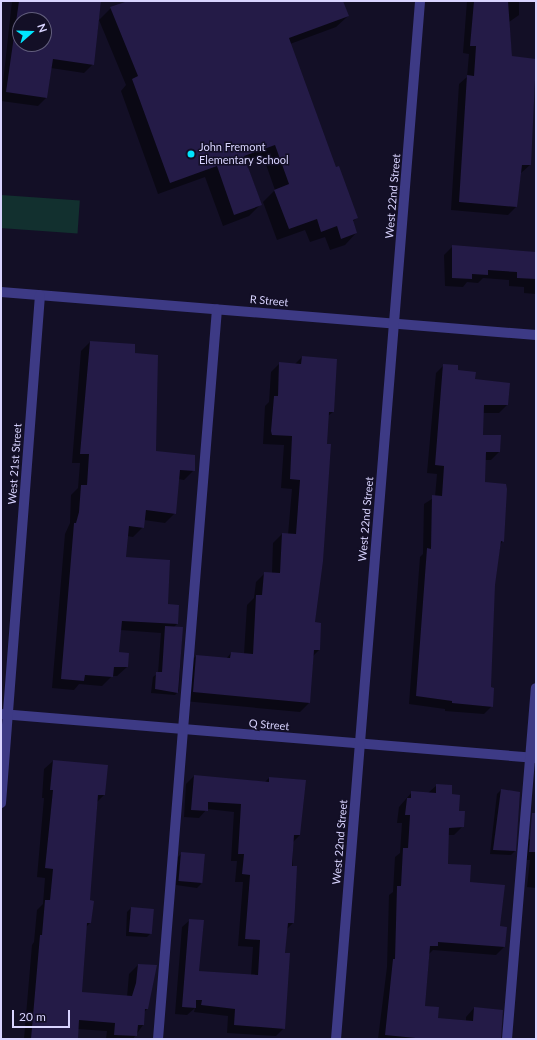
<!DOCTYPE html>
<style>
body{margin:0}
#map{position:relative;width:537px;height:1040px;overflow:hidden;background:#130f26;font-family:Lato,sans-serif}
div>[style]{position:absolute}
.green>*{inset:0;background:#12302f;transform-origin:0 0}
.shadow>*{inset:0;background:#0007}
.building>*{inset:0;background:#241b47;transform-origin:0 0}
.minor>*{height:10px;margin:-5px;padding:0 5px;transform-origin:5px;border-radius:5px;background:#3d3a85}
.dots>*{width:11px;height:11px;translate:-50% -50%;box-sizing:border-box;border:2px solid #130f26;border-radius:50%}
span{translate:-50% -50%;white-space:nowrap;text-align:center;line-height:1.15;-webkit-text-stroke:3px #130f26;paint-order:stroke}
.poi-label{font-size:11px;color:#d9d4ff}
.left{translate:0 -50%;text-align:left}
.street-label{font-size:11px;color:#d9d4ff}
.frame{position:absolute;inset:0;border:2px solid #d9d4ff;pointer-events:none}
.north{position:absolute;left:12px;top:12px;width:40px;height:40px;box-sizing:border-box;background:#130f26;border:1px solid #625e7d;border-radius:50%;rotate:70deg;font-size:11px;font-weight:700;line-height:16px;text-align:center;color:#d9d4ff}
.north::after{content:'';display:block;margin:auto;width:14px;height:18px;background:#00e5ff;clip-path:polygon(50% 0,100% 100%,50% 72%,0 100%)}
.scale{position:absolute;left:12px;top:1010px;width:58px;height:18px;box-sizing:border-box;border:2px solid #d9d4ff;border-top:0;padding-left:5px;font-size:12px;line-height:14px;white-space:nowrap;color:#d9d4ff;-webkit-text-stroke:3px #130f26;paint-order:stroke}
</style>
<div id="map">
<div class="green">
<i style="left:1px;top:195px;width:79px;height:33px;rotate:4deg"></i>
</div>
<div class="shadow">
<i style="clip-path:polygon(evenodd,12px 1px,101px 1px,93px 64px,84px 73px,51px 68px,46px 98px,38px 106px,1px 101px,12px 1px,20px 20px,44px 20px,44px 44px,20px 44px,20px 20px)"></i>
<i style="clip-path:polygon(131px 1px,342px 1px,348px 16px,336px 27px,290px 44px,335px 169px,357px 218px,352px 222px,356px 233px,345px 245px,330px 250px,325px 237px,310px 242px,305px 230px,277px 240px,263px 202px,275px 190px,263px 156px,246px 162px,261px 204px,249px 216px,223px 226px,205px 177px,158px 194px,121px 91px,126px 85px,99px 20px,111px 8px)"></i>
<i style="clip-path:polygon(467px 1px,519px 1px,519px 15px,509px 22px,512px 57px,536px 60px,530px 165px,521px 173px,516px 207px,508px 215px,451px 210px,459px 84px,467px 77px,469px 54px,463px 53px)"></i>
<i style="clip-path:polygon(453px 246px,536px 253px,536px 294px,524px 293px,524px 287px,509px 286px,509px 280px,483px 278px,478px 283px,467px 282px,463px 287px,445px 286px,444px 255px)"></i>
<i style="clip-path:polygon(90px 342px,134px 354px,155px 452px,194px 470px,184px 480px,178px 479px,175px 513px,165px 523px,144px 520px,143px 527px,133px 537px,127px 536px,125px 558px,167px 605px,177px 624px,173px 628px,182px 628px,179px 691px,175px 695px,151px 693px,153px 677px,158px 673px,161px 633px,120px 630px,118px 653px,127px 667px,117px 676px,112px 676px,102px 686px,79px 684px,74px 690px,52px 688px,65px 534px,70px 523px,71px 495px,78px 488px,80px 463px,72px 463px,81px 351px)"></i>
<i style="clip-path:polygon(302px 357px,333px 412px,328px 416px,314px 623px,319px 650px,313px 656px,309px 703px,300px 712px,184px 701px,187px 665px,196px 656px,226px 659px,231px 653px,244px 654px,247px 605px,254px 598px,256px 582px,265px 573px,272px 573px,273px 543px,282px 534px,288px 535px,292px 489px,281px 488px,284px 445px,263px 444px,265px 406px,269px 402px,271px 372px,280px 363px,295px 364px)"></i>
<i style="clip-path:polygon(444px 365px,474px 380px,507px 405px,499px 413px,483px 413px,482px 435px,499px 452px,491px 460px,485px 460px,484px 483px,503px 541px,500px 545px,494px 585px,490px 688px,492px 706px,484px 714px,445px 711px,445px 709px,409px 704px,420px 557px,423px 554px,424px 504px,435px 497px,437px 474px,427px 473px,436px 373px)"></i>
<i style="clip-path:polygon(53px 761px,104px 795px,97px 802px,89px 901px,90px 923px,86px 927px,81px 993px,127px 997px,129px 974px,138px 965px,147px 1009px,144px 1012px,143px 1025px,133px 1039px,106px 1039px,107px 1031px,77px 1029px,76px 1039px,24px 1039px,32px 945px,34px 942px,37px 910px,43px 904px,45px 878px,37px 877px,44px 798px,42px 798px,44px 769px)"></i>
<i style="clip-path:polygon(194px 776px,265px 782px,269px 778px,300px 835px,293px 842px,293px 923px,287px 929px,284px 954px,284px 1028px,276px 1036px,227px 1033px,228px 1016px,194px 1012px,195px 1008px,187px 1015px,175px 1014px,182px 927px,190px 920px,198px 972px,251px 976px,253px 947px,238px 946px,243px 882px,235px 882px,237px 861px,231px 861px,234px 812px,207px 809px,199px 818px,184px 817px,186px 784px)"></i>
<i style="clip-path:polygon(437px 785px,451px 795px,463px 826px,454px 835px,448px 835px,447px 865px,469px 883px,499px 927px,504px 947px,496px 955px,433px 950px,429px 954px,424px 1006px,436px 1019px,466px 1021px,466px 1017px,474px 1008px,500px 1039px,378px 1039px,387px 967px,389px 895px,393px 892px,395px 857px,400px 853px,402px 823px,397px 823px,399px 807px,412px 792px,428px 793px)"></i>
<i style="clip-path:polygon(501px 790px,515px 851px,511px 855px,490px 854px,497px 794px)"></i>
<i style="clip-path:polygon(531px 838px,536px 838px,536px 888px,527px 887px,530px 860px,521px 860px,522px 846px)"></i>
<i style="clip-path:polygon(182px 853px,201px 884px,197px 888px,176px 885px,178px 857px)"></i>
<i style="clip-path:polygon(131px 908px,151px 933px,147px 937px,126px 936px,127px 912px)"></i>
</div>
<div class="building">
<i style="clip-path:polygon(evenodd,19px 1px,101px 1px,94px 65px,53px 59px,47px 98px,6px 92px,19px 1px,20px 20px,44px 20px,44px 44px,20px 44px,20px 20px)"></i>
<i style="clip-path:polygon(128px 1px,343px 1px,349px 16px,289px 38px,336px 167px,339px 166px,358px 218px,353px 220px,357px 233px,341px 239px,337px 226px,321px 232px,317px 219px,289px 229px,274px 190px,289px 184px,275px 145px,244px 156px,262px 205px,234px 215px,217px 166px,170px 183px,132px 79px,138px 76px,110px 7px)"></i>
<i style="clip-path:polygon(474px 1px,508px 1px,512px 56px,536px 59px,531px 165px,522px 165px,517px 207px,459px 202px,467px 75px,474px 76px,476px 46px,470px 46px)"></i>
<i style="clip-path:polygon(452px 245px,536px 252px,536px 279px,517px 278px,517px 272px,488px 270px,488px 275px,472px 274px,472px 279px,452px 278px)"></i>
<i style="clip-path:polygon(90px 341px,135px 344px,135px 353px,158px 355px,156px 451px,195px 455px,195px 471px,180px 470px,176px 514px,146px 510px,144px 528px,129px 526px,126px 557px,170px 560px,168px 604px,179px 605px,178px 624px,122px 621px,119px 652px,129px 653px,128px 667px,114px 667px,113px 677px,85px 675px,84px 681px,61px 679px,74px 523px,76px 523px,79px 512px,81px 485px,87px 485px,89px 454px,80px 454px)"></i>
<i style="clip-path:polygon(302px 356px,337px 359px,334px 412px,329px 412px,327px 444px,331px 444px,328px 488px,323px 561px,315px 622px,321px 623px,320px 650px,314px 650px,310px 703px,193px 692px,196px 655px,230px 658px,231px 652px,253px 654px,256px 595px,262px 595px,264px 572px,280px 573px,282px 533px,296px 534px,300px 480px,290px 479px,292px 436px,272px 435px,271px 431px,274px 396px,278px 396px,279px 362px,301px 364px)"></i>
<i style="clip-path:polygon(443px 364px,458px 365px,458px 370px,476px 372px,475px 379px,510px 383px,508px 405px,484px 405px,483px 435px,501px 435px,500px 452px,486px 452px,485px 482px,506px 484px,507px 489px,504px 542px,501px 541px,495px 585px,491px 687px,494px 688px,493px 707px,452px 703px,452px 701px,416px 696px,427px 548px,431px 549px,432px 495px,442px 496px,444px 466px,435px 465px)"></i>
<i style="clip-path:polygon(165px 626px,183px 627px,178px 693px,155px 689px,156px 672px,162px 672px)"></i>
<i style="clip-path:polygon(53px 760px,108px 765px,105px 795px,98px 795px,90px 900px,94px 901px,91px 923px,87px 923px,82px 992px,132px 996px,136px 983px,138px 964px,157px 965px,148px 1009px,145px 1009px,144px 1025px,138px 1025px,137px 1036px,114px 1035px,115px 1023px,79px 1020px,78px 1039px,31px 1039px,40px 935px,42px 935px,45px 900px,50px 900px,53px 869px,45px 868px,53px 790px,50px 790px)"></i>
<i style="clip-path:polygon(194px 775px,269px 782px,269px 777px,306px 780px,300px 835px,294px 835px,292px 866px,297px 866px,295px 908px,294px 923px,288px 923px,285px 953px,290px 953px,285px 1029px,234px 1025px,235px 1009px,201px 1005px,202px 1000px,196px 1000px,196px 1008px,182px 1007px,189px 919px,204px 920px,199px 971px,258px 975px,260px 940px,245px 939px,250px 875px,242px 874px,244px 854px,238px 854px,241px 804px,208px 802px,208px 811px,191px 810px)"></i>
<i style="clip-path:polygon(436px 784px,452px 785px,452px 794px,460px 795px,459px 811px,465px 811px,464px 827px,449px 828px,448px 864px,471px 865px,470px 882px,505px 885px,500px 926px,507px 927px,505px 947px,438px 942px,438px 946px,430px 946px,425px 1006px,439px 1007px,438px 1018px,473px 1021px,474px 1007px,503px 1010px,501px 1039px,426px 1039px,385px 1035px,393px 959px,395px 959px,397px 886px,401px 886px,403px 848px,408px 848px,410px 815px,405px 815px,407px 798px,411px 798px,411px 791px,436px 793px)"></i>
<i style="clip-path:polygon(501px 789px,520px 792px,516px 851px,493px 850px)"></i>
<i style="clip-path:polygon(532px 813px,536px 813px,536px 852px,529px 852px)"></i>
<i style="left:181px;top:852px;width:24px;height:29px;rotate:5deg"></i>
<i style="left:131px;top:907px;width:23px;height:25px;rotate:5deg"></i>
</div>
<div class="minor">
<i style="left:1px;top:292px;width:537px;rotate:4.6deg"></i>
<i style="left:1px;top:714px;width:537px;rotate:4.7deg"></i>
<i style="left:1px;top:803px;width:509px;rotate:-85.61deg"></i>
<i style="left:158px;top:1039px;width:732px;rotate:-85.38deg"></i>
<i style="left:336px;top:1039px;width:1041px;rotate:-85.37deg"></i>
<i style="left:507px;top:1039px;width:352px;rotate:-85.3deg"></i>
</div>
<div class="dots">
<i style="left:191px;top:154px;background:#00e5ff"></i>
</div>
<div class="poi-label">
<span class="left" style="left:199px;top:154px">John Fremont<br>Elementary School</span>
</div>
<div class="street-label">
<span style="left:393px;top:196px;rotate:-85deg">West 22nd Street</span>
<span style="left:269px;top:301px;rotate:5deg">R Street</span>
<span style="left:15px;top:464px;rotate:-86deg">West 21st Street</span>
<span style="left:366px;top:519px;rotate:-85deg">West 22nd Street</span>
<span style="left:269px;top:725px;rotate:5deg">Q Street</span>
<span style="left:340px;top:842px;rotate:-85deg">West 22nd Street</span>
</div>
<div class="frame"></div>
<div class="north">N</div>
<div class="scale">20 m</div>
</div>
